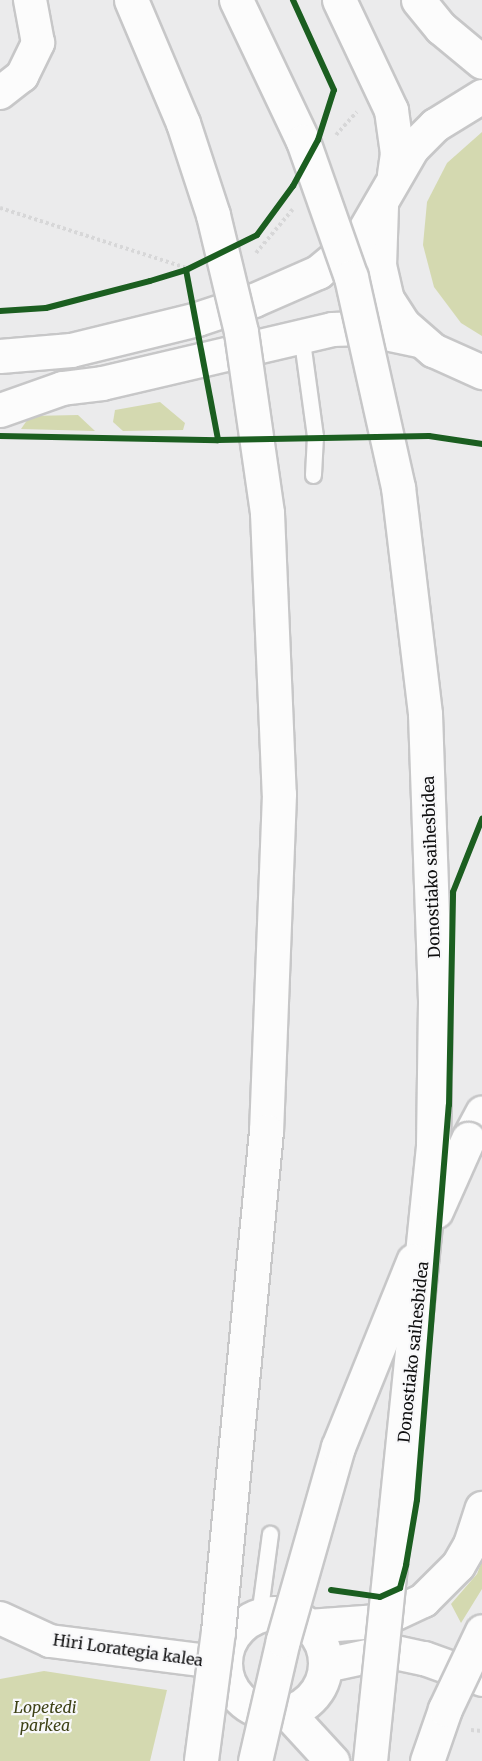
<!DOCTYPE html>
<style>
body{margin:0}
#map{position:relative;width:482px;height:1761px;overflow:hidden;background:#ebebec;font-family:Merriweather,serif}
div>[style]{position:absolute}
.green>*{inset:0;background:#d4d9b0}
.path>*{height:4px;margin-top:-2px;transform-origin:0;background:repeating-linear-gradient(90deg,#d7d7d8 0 3px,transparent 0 6px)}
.roads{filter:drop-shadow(2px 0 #c7c7c8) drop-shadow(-2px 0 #c7c7c8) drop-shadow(0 2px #c7c7c8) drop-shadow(0 -2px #c7c7c8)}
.service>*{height:15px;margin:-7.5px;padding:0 7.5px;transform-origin:7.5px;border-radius:7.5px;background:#fcfcfc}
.minor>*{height:32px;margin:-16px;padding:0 16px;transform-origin:16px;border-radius:16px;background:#fcfcfc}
.tertiary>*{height:33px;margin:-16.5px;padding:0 16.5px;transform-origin:16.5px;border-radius:16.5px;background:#fcfcfc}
.tertiary>.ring{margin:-16.5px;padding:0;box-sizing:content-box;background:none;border:33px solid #fcfcfc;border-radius:50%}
.secondary>*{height:33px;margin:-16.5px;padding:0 16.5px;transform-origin:16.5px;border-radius:16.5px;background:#fcfcfc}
.motorway>*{height:33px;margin:-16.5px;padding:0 16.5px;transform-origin:16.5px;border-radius:16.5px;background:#fcfcfc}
.bridges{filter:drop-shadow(2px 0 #c7c7c8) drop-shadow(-2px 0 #c7c7c8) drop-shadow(0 2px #c7c7c8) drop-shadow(0 -2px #c7c7c8)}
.motorway-bridge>*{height:33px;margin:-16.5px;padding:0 16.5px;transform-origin:16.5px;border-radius:16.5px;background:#fcfcfc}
.cycleway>*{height:6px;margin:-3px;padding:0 3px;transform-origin:3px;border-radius:3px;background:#1b5e20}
span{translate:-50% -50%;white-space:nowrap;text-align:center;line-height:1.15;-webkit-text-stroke:4.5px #f8f8fa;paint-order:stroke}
.street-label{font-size:16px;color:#0f0f10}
.park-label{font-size:16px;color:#3e4217;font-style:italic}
</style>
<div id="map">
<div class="green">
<i style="clip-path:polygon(482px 132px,482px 336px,461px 323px,434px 287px,423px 245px,427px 202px,447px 163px)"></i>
<i style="clip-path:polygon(160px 402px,185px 423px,183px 430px,123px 431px,113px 422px,115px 410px)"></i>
<i style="clip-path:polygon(78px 415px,95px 431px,21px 429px,30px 416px)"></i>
<i style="clip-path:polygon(482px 1561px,482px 1589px,461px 1623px,451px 1604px,477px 1574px)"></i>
<i style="clip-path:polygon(44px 1671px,167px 1690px,150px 1761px,0 1761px,0 1679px)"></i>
</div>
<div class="path">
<i style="left:336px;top:135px;width:31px;rotate:-48deg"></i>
<i style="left:0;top:208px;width:203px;rotate:17.8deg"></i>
<i style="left:256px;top:253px;width:57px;rotate:-49.9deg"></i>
<i style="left:471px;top:1730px;width:11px;rotate:5deg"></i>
</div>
<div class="roads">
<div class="service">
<i style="left:301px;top:334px;width:103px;rotate:82.2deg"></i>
<i style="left:315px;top:436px;width:39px;rotate:93deg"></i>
<i style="left:259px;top:1616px;width:83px;rotate:-82.4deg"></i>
</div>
<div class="minor">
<i style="left:0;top:93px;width:28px;rotate:-38deg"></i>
<i style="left:22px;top:76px;width:37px;rotate:-64deg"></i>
<i style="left:38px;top:43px;width:44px;rotate:-100.5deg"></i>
<i style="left:0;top:1618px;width:55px;rotate:24.7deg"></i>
<i style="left:50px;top:1641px;width:176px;rotate:7.2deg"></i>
</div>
<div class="tertiary">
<i class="ring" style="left:225px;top:1613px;width:67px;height:67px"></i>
<i style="left:308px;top:1626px;width:70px;rotate:-4.1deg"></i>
<i style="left:378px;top:1621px;width:50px;rotate:-25deg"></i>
<i style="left:423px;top:1600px;width:49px;rotate:-45deg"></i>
<i style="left:458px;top:1565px;width:24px;rotate:-60deg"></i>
<i style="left:470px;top:1544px;width:38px;rotate:-72deg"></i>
<i style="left:325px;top:1665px;width:66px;rotate:-12.2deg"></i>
<i style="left:390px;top:1651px;width:35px;rotate:12deg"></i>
<i style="left:424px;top:1658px;width:62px;rotate:19.9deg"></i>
<i style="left:287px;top:1712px;width:67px;rotate:47.4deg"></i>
</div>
<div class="secondary">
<i style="left:339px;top:0;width:122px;rotate:64.7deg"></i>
<i style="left:391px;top:110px;width:43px;rotate:82.1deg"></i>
<i style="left:397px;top:153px;width:22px;rotate:98deg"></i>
<i style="left:418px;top:0;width:36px;rotate:51deg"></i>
<i style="left:441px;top:28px;width:53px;rotate:39.7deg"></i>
<i style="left:381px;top:206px;width:59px;rotate:91.9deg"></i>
<i style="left:379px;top:265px;width:35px;rotate:77deg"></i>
<i style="left:387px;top:299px;width:30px;rotate:57deg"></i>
<i style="left:403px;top:324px;width:40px;rotate:41deg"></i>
<i style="left:433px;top:350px;width:54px;rotate:24.2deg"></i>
<i style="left:0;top:356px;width:71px;rotate:-4.8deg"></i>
<i style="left:71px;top:350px;width:130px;rotate:-13.8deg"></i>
<i style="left:197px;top:319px;width:60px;rotate:-18.4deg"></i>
<i style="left:254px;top:300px;width:70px;rotate:-23.6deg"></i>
<i style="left:318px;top:272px;width:56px;rotate:-39.9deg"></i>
<i style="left:361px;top:236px;width:102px;rotate:-59.9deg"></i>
<i style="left:412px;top:148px;width:33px;rotate:-45deg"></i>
<i style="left:435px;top:125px;width:55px;rotate:-31.7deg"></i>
<i style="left:0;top:410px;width:66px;rotate:-19.5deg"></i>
<i style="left:62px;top:388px;width:40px;rotate:-7.1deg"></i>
<i style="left:102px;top:383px;width:236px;rotate:-13.2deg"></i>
<i style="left:332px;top:329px;width:30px;rotate:-2deg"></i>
<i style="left:362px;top:328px;width:57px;rotate:12.1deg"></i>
</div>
<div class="motorway">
<i style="left:468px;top:1139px;width:30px;rotate:-62deg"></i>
</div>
</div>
<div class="bridges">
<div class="motorway-bridge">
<i style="left:131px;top:0;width:134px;rotate:67.1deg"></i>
<i style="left:183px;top:123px;width:97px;rotate:71.9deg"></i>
<i style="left:213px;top:215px;width:120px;rotate:76.5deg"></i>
<i style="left:241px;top:332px;width:183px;rotate:81.8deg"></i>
<i style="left:267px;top:513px;width:281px;rotate:87.6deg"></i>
<i style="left:279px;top:794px;width:337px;rotate:92.2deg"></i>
<i style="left:266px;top:1131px;width:502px;rotate:95.48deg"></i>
<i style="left:218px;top:1631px;width:131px;rotate:97.5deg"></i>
<i style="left:236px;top:0;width:156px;rotate:64.6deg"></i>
<i style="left:303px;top:141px;width:144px;rotate:70.6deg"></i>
<i style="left:351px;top:277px;width:215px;rotate:77.4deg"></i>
<i style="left:398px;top:487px;width:229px;rotate:83.2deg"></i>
<i style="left:425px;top:714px;width:288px;rotate:88deg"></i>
<i style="left:435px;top:1002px;width:144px;rotate:90.8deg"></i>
<i style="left:433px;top:1146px;width:618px;rotate:95.85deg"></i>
<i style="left:436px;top:1211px;width:79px;rotate:-66deg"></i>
<i style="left:255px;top:1761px;width:124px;rotate:-77deg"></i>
<i style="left:283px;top:1640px;width:201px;rotate:-74.1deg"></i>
<i style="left:338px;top:1447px;width:201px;rotate:-68deg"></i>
<i style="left:427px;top:1761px;width:55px;rotate:-70.9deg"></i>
<i style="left:445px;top:1709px;width:86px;rotate:-64.6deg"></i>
</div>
</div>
<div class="cycleway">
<i style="left:186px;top:270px;width:173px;rotate:79.3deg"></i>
<i style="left:0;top:311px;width:46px;rotate:-3.7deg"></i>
<i style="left:46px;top:308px;width:107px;rotate:-14.6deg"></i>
<i style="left:150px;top:281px;width:38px;rotate:-17deg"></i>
<i style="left:186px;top:270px;width:79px;rotate:-26.2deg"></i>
<i style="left:257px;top:235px;width:61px;rotate:-53.7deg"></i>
<i style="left:293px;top:186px;width:52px;rotate:-61.5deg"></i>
<i style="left:318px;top:140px;width:52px;rotate:-72.3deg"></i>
<i style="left:334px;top:90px;width:99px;rotate:-114.5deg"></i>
<i style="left:0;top:436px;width:218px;rotate:1.1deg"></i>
<i style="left:218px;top:440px;width:211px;rotate:-1.1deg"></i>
<i style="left:429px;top:436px;width:54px;rotate:8.6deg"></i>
<i style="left:331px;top:1590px;width:49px;rotate:8.1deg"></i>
<i style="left:380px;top:1597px;width:22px;rotate:-24deg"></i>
<i style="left:400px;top:1588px;width:24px;rotate:-75deg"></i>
<i style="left:406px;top:1565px;width:66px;rotate:-80.4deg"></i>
<i style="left:417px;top:1500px;width:396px;rotate:-85.4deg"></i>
<i style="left:449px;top:1105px;width:213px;rotate:-88.9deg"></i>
<i style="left:453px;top:892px;width:79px;rotate:-68.3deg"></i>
</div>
<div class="street-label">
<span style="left:431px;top:867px;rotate:-92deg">Donostiako saihesbidea</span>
<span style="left:413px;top:1352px;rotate:-84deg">Donostiako saihesbidea</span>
<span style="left:128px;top:1650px;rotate:8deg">Hiri Lorategia kalea</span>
</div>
<div class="park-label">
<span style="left:45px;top:1716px">Lopetedi<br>parkea</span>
</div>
</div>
